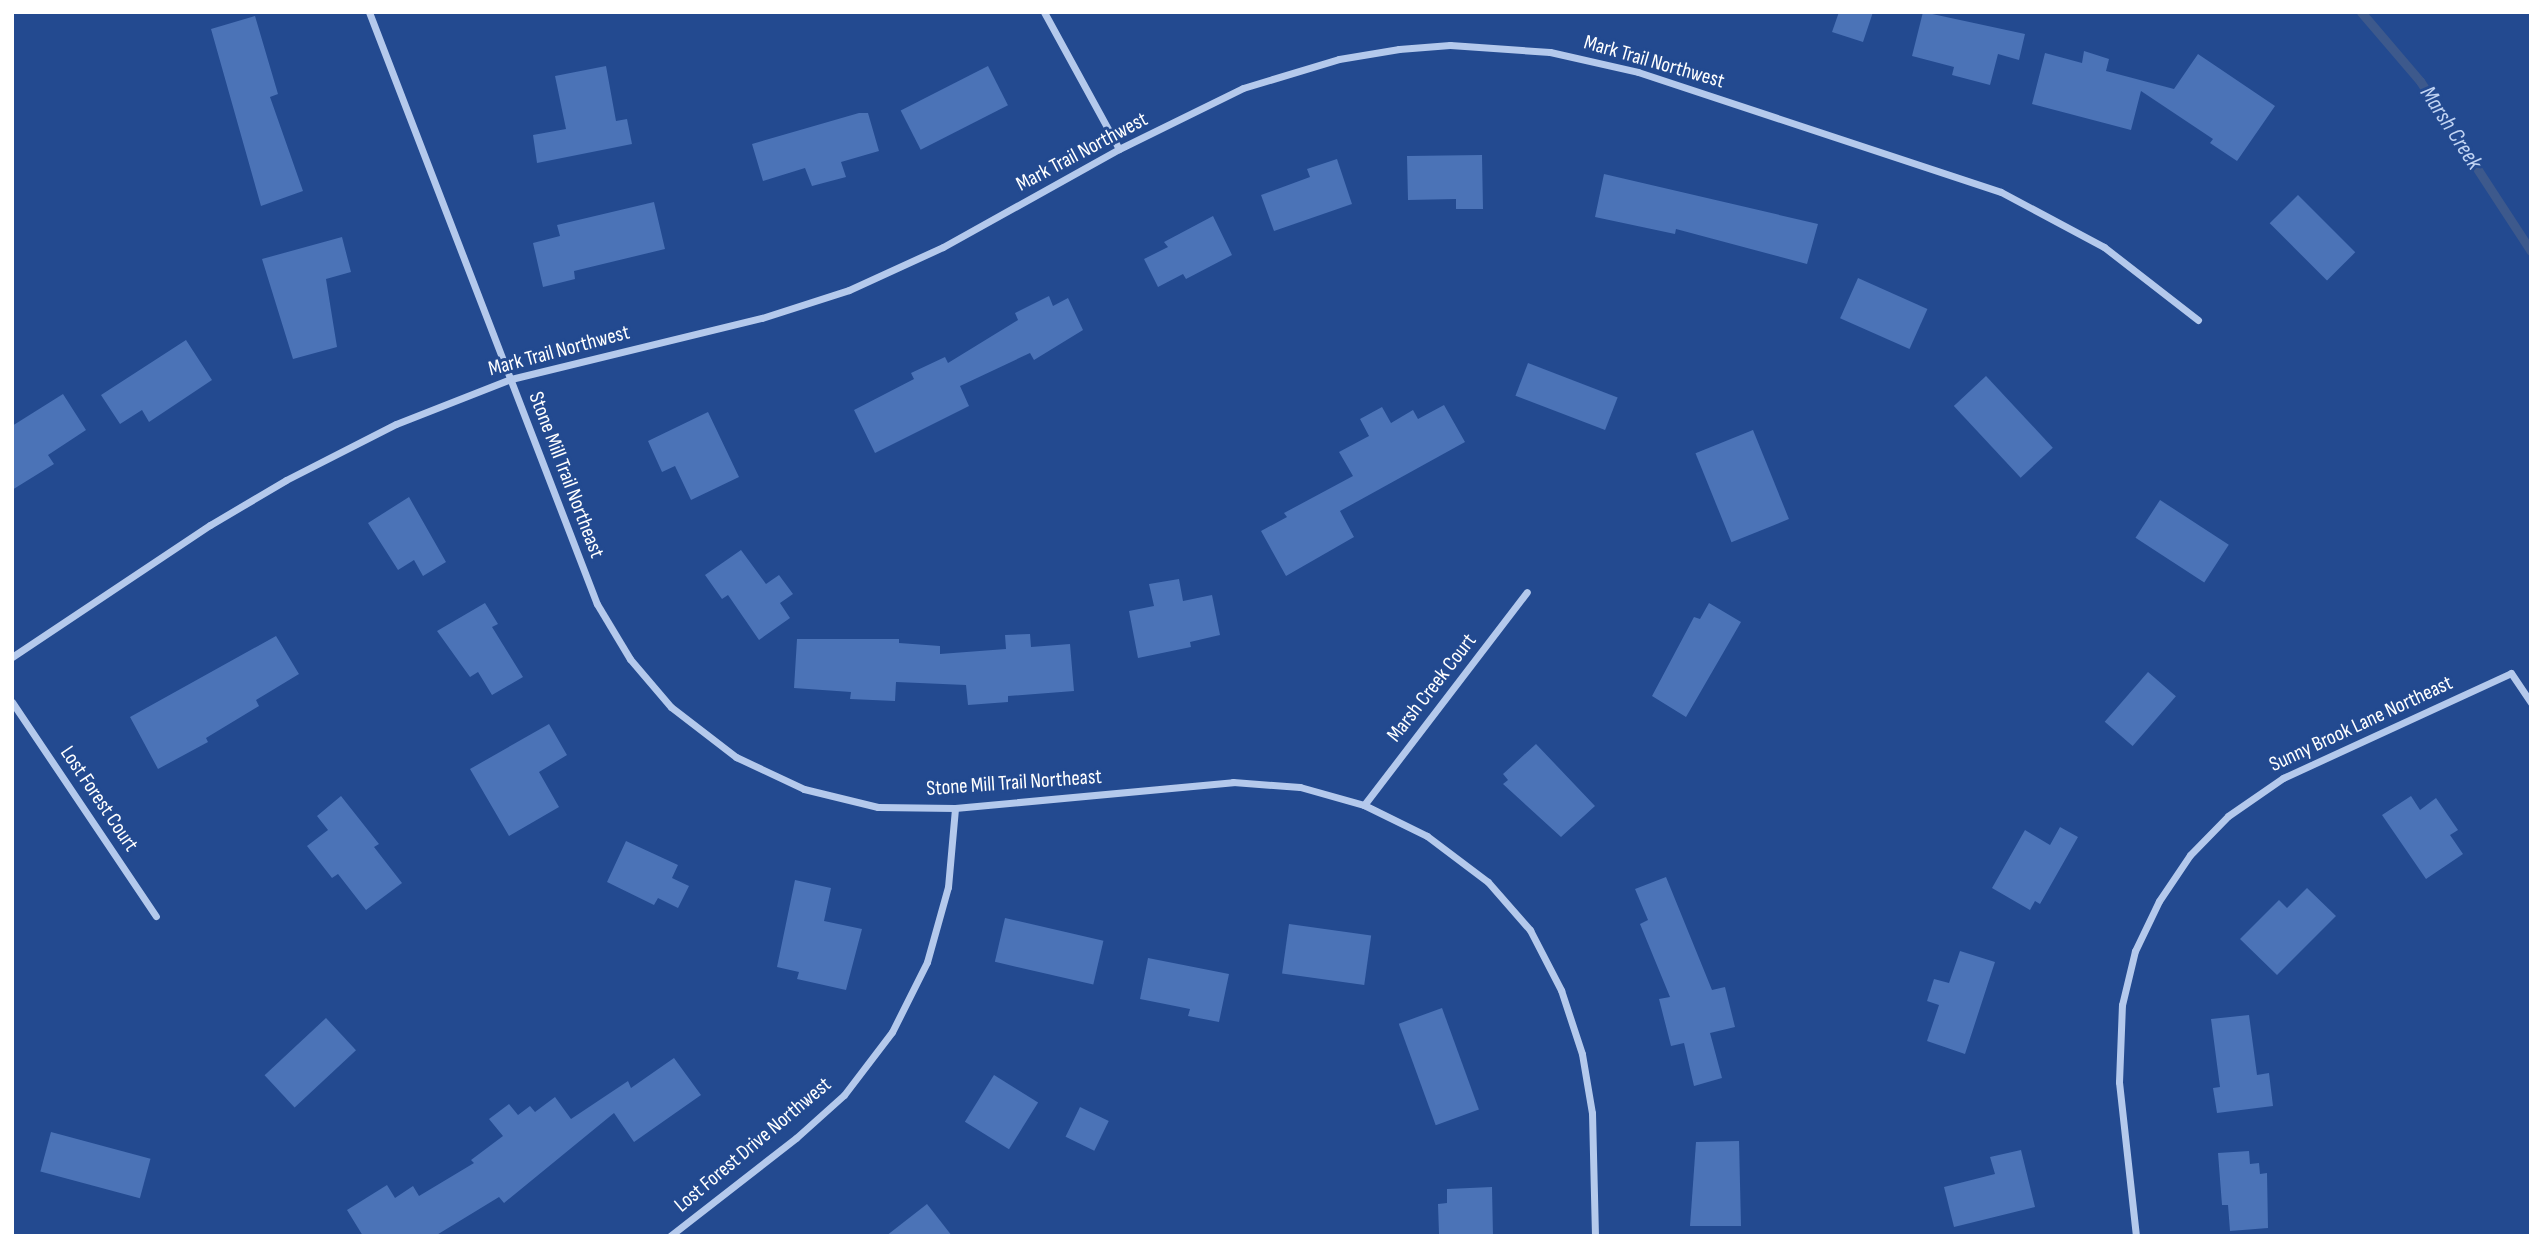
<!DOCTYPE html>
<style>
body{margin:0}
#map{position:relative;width:2543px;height:1248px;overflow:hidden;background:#234a90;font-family:"Sofia Sans Condensed",sans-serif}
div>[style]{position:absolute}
.stream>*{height:9px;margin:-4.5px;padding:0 4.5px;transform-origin:4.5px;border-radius:4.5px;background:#3d598c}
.building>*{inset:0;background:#4b73b7;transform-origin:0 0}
.street>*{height:7px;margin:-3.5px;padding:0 3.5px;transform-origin:3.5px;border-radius:3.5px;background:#b4c9ec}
span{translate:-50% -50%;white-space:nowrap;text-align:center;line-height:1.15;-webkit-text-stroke:6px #234a90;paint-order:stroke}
.street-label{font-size:21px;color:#fff}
.water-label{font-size:23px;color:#c0d3f3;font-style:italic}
.frame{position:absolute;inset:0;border:14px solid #fff;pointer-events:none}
</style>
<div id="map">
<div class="stream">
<i style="left:2361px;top:12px;width:91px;rotate:49.5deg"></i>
<i style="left:2420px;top:81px;width:203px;rotate:56.9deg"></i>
</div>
<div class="building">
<i style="clip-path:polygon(1839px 12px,1873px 12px,1863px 42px,1832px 32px)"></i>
<i style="clip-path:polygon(1923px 12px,2025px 34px,2019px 60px,1998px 54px,1990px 85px,1952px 75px,1954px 67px,1912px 56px)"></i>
<i style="clip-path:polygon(255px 16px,278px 94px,270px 97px,303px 191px,261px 206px,211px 29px)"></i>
<i style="clip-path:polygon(2084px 51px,2109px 59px,2106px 71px,2174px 89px,2198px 54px,2275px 106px,2237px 161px,2210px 143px,2213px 139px,2141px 91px,2131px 130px,2032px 104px,2045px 53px,2082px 63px)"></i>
<i style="clip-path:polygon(606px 66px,616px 121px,627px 119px,632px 144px,537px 163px,533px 135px,566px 129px,555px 76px)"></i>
<i style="left:988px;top:66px;width:44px;height:98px;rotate:63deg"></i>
<i style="clip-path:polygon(859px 113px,868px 113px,879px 151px,841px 162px,846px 177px,812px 186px,805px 168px,763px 181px,752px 144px)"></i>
<i style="clip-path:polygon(1482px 155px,1483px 209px,1456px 209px,1456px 199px,1408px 200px,1407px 156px)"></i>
<i style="clip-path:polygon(1337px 159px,1352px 204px,1274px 231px,1261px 195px,1310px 177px,1307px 169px)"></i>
<i style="clip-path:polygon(1604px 174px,1818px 224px,1807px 264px,1676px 229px,1675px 234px,1595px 217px)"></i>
<i style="left:2298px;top:195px;width:81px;height:40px;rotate:45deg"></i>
<i style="clip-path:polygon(654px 202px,665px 249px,574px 271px,575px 279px,543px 287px,533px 243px,560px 236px,557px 225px)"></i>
<i style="clip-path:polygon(1213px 216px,1232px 255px,1186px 279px,1183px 274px,1158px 287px,1144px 259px,1168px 247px,1164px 242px)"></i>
<i style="clip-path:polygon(342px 237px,351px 272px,326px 279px,337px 347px,293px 359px,262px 259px)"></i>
<i style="left:1858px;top:278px;width:76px;height:44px;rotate:24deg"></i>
<i style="clip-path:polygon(1049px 296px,1053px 306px,1068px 298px,1083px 330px,1034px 360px,1030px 353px,960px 386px,969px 406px,875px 453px,854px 410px,914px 379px,911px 373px,945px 357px,948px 363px,1018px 320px,1015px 313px)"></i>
<i style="clip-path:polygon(186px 340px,212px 380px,149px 422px,142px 410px,120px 424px,101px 395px)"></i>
<i style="left:1528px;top:363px;width:96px;height:35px;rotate:21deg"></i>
<i style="left:1986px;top:376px;width:98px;height:44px;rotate:47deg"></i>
<i style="clip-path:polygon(63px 394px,86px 430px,48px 455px,54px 464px,12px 490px,12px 426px)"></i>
<i style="clip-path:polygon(1444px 405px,1465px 442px,1340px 511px,1354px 537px,1286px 576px,1261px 531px,1287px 517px,1284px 513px,1353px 476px,1339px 452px,1369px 436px,1360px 419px,1382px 407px,1391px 423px,1413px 410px,1418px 419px)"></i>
<i style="clip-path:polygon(708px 412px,739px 477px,691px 500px,675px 466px,662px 472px,648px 441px)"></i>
<i style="left:1753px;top:430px;width:96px;height:62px;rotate:68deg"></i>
<i style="clip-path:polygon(409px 497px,446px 562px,423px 576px,414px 560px,398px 570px,368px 523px)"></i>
<i style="left:2160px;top:500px;width:82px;height:45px;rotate:33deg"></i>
<i style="clip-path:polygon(741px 550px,766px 584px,779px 575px,793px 594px,780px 603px,790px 618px,759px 640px,728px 595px,722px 599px,705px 575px)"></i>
<i style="clip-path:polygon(1179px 579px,1183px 601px,1212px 595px,1220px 635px,1190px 642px,1191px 647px,1138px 658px,1129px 611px,1154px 606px,1149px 584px)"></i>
<i style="clip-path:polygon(485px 603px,498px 624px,492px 627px,523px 677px,492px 695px,478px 672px,470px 677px,437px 631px)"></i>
<i style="clip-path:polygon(1709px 603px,1741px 622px,1686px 717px,1652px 696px,1694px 617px,1700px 619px)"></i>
<i style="clip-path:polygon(1030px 634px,1031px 647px,1070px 644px,1074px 691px,1008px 696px,1008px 702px,968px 705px,966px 685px,896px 682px,895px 701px,850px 699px,851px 692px,794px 688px,797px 639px,899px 639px,899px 643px,940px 646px,940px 654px,1006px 649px,1005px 635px)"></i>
<i style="clip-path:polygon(276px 636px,299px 674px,256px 700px,259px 706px,206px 738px,208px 742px,158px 769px,130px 717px)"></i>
<i style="left:2148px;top:672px;width:37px;height:66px;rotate:41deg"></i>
<i style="clip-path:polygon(549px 724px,567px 755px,539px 772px,559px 807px,509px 836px,470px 769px)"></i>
<i style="clip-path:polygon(1536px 744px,1595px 806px,1561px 837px,1503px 784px,1508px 780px,1503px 774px)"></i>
<i style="clip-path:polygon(341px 796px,379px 844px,374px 847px,402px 883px,366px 910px,338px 874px,332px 878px,307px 846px,328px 830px,317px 816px)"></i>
<i style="clip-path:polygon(2411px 796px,2420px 810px,2436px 798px,2458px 830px,2450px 835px,2463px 854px,2426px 879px,2382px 815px)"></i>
<i style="clip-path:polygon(2060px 827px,2078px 837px,2040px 904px,2035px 901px,2030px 910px,1992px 888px,2025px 830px,2050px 845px)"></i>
<i style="clip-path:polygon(626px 841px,678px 865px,672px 878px,689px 886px,678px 908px,658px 898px,654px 905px,607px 882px)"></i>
<i style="clip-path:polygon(1666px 877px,1712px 990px,1725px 987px,1735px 1027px,1710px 1033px,1722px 1078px,1694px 1086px,1684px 1043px,1671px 1046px,1659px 999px,1670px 997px,1640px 924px,1648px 920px,1635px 889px)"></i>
<i style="clip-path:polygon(795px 880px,831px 888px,824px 921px,862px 929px,846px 990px,797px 979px,799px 972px,777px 967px)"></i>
<i style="clip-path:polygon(2307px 888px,2336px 916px,2277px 975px,2240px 939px,2279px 900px,2287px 908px)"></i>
<i style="left:1005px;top:918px;width:101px;height:45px;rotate:13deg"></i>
<i style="left:1289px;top:924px;width:83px;height:50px;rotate:8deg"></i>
<i style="clip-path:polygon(1960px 951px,1995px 962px,1965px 1054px,1927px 1041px,1939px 1005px,1927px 1001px,1934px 979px,1949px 983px)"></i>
<i style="clip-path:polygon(1148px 958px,1229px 974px,1219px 1022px,1188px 1016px,1190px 1009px,1140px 999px)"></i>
<i style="left:1442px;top:1008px;width:108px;height:46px;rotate:70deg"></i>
<i style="clip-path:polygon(2249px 1015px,2257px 1075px,2269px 1073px,2273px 1106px,2217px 1113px,2213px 1088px,2220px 1087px,2211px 1019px)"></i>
<i style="left:326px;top:1018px;width:44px;height:84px;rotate:47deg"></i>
<i style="clip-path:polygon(674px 1058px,701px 1095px,634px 1142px,614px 1113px,504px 1203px,499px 1197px,435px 1236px,363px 1236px,347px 1210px,387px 1185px,395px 1198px,413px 1186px,419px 1196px,474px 1163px,471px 1160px,503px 1136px,489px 1119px,509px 1104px,518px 1115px,530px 1106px,535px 1112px,555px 1097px,571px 1119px,628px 1081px,631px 1088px)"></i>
<i style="left:994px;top:1075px;width:52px;height:55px;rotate:32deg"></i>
<i style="left:1080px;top:1107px;width:32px;height:33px;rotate:26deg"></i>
<i style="left:51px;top:1132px;width:103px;height:41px;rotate:15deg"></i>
<i style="clip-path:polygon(1739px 1141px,1741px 1226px,1690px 1226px,1696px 1142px)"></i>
<i style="clip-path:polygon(2021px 1150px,2035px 1207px,1954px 1227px,1944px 1187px,1995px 1174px,1990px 1157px)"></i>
<i style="clip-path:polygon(2249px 1151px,2250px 1164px,2259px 1163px,2260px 1174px,2267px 1173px,2268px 1228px,2230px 1231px,2228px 1205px,2222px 1205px,2218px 1153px)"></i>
<i style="clip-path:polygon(1492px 1187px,1493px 1236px,1439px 1234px,1438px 1204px,1447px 1203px,1447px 1189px)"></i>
<i style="clip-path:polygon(927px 1204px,952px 1236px,886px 1236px)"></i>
</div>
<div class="street">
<i style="left:369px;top:12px;width:634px;rotate:68.94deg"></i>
<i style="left:597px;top:604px;width:64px;rotate:59deg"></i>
<i style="left:630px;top:659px;width:63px;rotate:49.5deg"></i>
<i style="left:671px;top:707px;width:82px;rotate:37.6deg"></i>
<i style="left:736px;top:757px;width:75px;rotate:25.2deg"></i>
<i style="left:804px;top:789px;width:76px;rotate:13.7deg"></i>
<i style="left:878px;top:807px;width:77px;rotate:0.7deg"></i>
<i style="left:955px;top:808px;width:279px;rotate:-5.3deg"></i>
<i style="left:1233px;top:782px;width:67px;rotate:4.3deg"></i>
<i style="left:1300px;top:787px;width:66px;rotate:15.7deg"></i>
<i style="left:1364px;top:805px;width:70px;rotate:26.2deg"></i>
<i style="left:1427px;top:836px;width:76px;rotate:37deg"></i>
<i style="left:1488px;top:882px;width:64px;rotate:48.8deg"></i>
<i style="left:1530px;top:930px;width:68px;rotate:62.7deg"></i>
<i style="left:1561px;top:990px;width:67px;rotate:71.8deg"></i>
<i style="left:1582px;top:1054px;width:60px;rotate:80.4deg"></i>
<i style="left:1592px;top:1113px;width:123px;rotate:88.6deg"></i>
<i style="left:1044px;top:12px;width:156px;rotate:61.3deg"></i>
<i style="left:12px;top:657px;width:238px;rotate:-33.7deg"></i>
<i style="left:210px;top:525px;width:88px;rotate:-30.6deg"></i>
<i style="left:286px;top:480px;width:123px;rotate:-27deg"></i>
<i style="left:396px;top:424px;width:123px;rotate:-21.4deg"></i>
<i style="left:511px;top:379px;width:258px;rotate:-13.7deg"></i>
<i style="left:762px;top:318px;width:91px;rotate:-17.8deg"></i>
<i style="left:849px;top:290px;width:103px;rotate:-24.6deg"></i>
<i style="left:943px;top:247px;width:201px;rotate:-29.1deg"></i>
<i style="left:1119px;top:149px;width:138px;rotate:-26.2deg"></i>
<i style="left:1243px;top:88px;width:100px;rotate:-16.8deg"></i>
<i style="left:1339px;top:59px;width:61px;rotate:-9.5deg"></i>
<i style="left:1399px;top:49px;width:51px;rotate:-4.5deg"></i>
<i style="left:1450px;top:45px;width:100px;rotate:4deg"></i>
<i style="left:1550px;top:52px;width:90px;rotate:12.8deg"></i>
<i style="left:1638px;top:72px;width:382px;rotate:18.3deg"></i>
<i style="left:2001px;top:192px;width:117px;rotate:28.1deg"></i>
<i style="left:2104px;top:247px;width:119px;rotate:37.8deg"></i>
<i style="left:12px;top:702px;width:258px;rotate:56.1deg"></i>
<i style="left:1364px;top:805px;width:268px;rotate:-52.6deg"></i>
<i style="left:670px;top:1236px;width:160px;rotate:-37.9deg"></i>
<i style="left:796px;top:1138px;width:64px;rotate:-41.9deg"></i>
<i style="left:844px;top:1095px;width:79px;rotate:-52.7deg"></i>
<i style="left:892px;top:1032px;width:78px;rotate:-63.4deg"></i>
<i style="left:927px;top:962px;width:78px;rotate:-74.4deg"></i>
<i style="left:948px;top:887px;width:79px;rotate:-84.9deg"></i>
<i style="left:2136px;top:1236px;width:155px;rotate:-96.3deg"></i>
<i style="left:2119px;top:1082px;width:77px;rotate:-87.8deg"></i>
<i style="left:2122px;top:1005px;width:56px;rotate:-76.5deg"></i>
<i style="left:2135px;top:951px;width:55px;rotate:-64.4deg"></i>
<i style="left:2159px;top:901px;width:55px;rotate:-56deg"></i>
<i style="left:2190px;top:855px;width:54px;rotate:-45.7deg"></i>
<i style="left:2228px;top:816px;width:67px;rotate:-34.6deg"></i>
<i style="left:2283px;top:778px;width:251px;rotate:-24.7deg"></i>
<i style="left:2511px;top:673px;width:36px;rotate:56deg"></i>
</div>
<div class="street-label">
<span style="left:1654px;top:62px;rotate:16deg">Mark Trail Northwest</span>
<span style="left:1082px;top:152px;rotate:-28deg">Mark Trail Northwest</span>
<span style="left:559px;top:351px;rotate:-15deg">Mark Trail Northwest</span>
<span style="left:566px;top:475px;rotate:69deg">Stone Mill Trail Northeast</span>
<span style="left:1432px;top:688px;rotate:-52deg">Marsh Creek Court</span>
<span style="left:2361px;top:724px;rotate:-25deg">Sunny Brook Lane Northeast</span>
<span style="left:1014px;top:783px;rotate:-4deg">Stone Mill Trail Northeast</span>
<span style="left:99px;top:799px;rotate:56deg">Lost Forest Court</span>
<span style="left:753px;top:1145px;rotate:-40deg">Lost Forest Drive Northwest</span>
</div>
<div class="water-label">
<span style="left:2451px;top:128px;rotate:57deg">Marsh Creek</span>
</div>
<div class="frame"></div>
</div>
